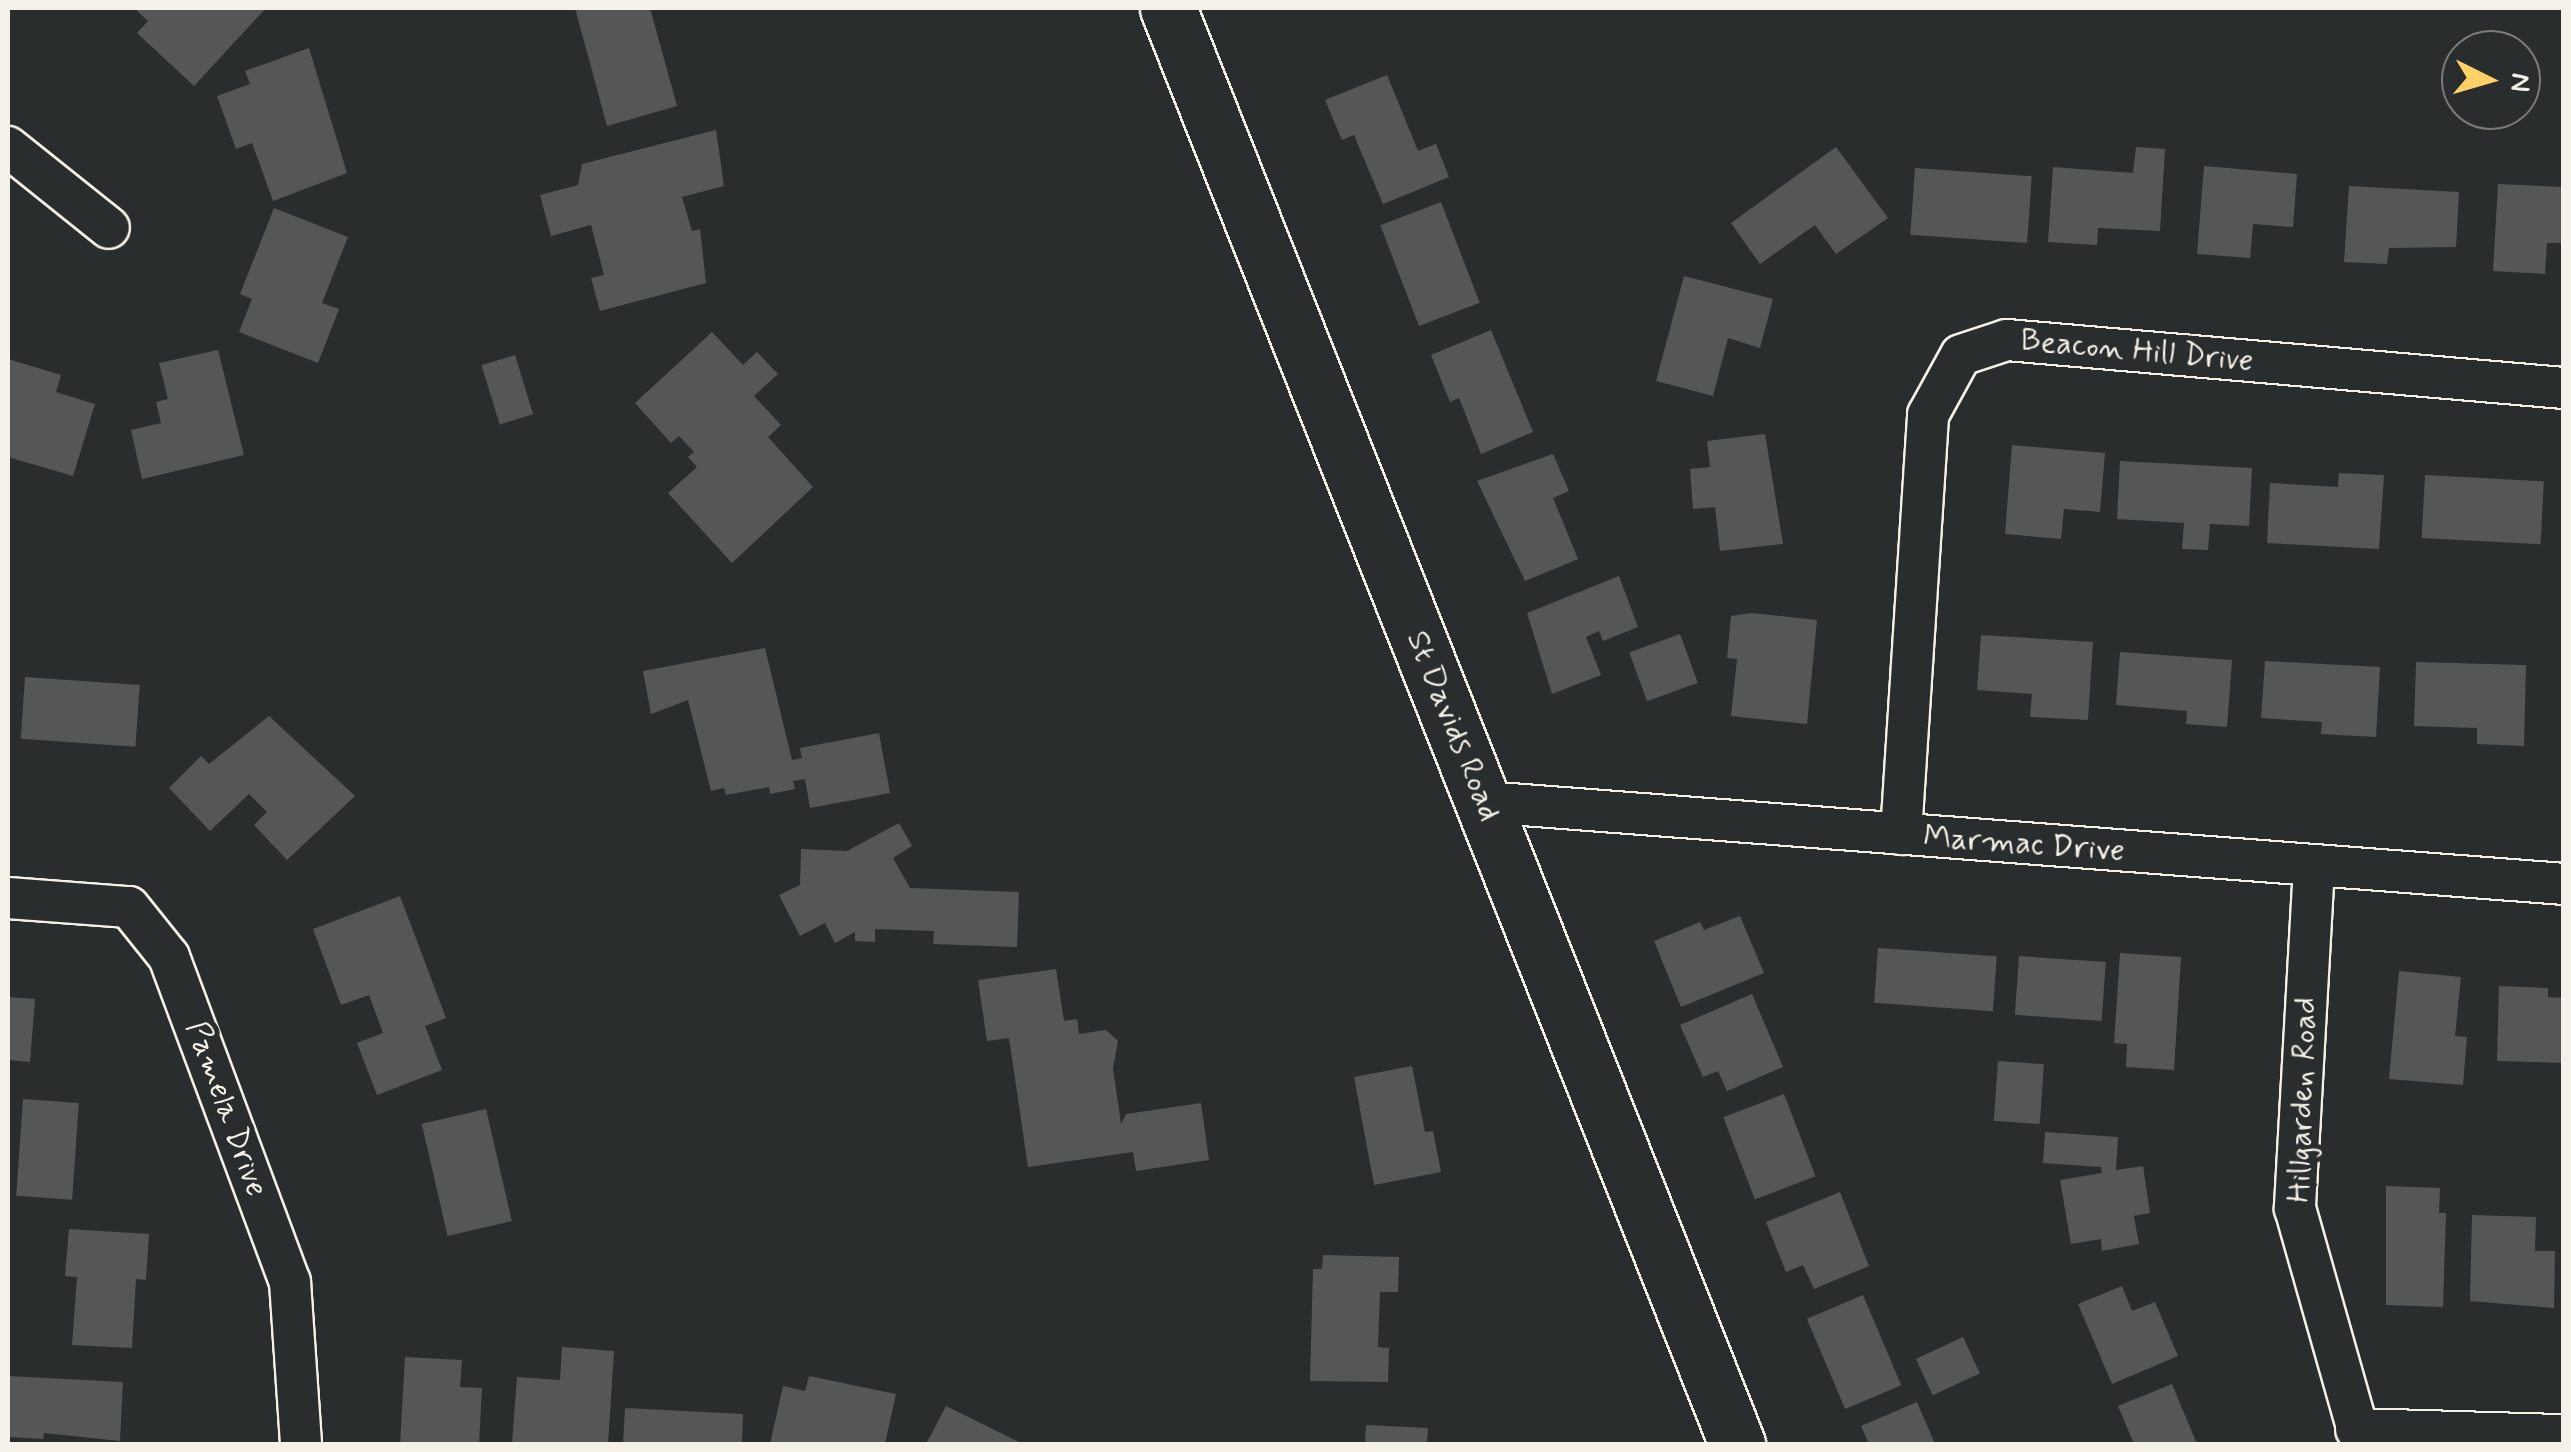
<!DOCTYPE html>
<style>
body{margin:0}
#map{position:relative;width:2571px;height:1452px;overflow:hidden;background:#2a2d2e;font-family:Mynerve,sans-serif}
div>[style]{position:absolute}
.building>*{inset:0;background:#555756;transform-origin:0 0}
.roads{filter:drop-shadow(2px 0 #f4f1e8) drop-shadow(-2px 0 #f4f1e8) drop-shadow(0 2px #f4f1e8) drop-shadow(0 -2px #f4f1e8)}
.street>*{height:40px;margin:-20px;padding:0 20px;transform-origin:20px;border-radius:20px;background:#2a2d2e}
.secondary>*{height:55px;margin:-27.5px;padding:0 27.5px;transform-origin:27.5px;border-radius:27.5px;background:#2a2d2e}
span{translate:-50% -50%;white-space:nowrap;text-align:center;line-height:1.15;-webkit-text-stroke:10px #2a2d2e;paint-order:stroke}
.street-label{font-size:32px;color:#f4f1e8}
.frame{position:absolute;inset:0;border:10px solid #f4f1e8;pointer-events:none}
.north{position:absolute;left:2441px;top:30px;width:100px;height:100px;box-sizing:border-box;background:#2a2d2e;border:2px solid #7b7b78;border-radius:50%;rotate:95deg;font-size:28px;font-weight:700;line-height:40px;text-align:center;color:#f4f1e8}
.north::after{content:'';display:block;margin:auto;width:35px;height:45px;background:#ffd166;clip-path:polygon(50% 0,100% 100%,50% 72%,0 100%)}
</style>
<div id="map">
<div class="building">
<i style="clip-path:polygon(134px 8px,266px 8px,194px 86px,137px 33px,148px 21px)"></i>
<i style="clip-path:polygon(575px 8px,650px 8px,677px 106px,607px 126px)"></i>
<i style="clip-path:polygon(309px 48px,347px 173px,273px 201px,252px 143px,236px 149px,217px 96px,250px 84px,245px 71px)"></i>
<i style="clip-path:polygon(1387px 75px,1418px 151px,1436px 144px,1449px 177px,1383px 204px,1354px 135px,1342px 140px,1325px 100px)"></i>
<i style="clip-path:polygon(716px 130px,724px 186px,682px 197px,692px 231px,700px 229px,706px 283px,600px 311px,591px 278px,604px 275px,591px 225px,551px 236px,540px 195px,578px 185px,582px 164px)"></i>
<i style="clip-path:polygon(1836px 147px,1888px 218px,1836px 254px,1815px 225px,1760px 264px,1731px 223px)"></i>
<i style="clip-path:polygon(2136px 147px,2165px 149px,2160px 231px,2098px 228px,2097px 245px,2048px 242px,2053px 167px,2133px 173px)"></i>
<i style="clip-path:polygon(2204px 166px,2297px 174px,2293px 227px,2253px 224px,2250px 258px,2197px 254px)"></i>
<i style="left:1915px;top:168px;width:117px;height:67px;rotate:4deg"></i>
<i style="clip-path:polygon(2498px 184px,2564px 187px,2564px 243px,2547px 243px,2545px 274px,2493px 271px)"></i>
<i style="clip-path:polygon(2349px 186px,2459px 192px,2456px 247px,2389px 248px,2387px 264px,2344px 262px)"></i>
<i style="left:1441px;top:202px;width:108px;height:65px;rotate:69deg"></i>
<i style="clip-path:polygon(274px 208px,348px 237px,322px 303px,339px 309px,318px 363px,239px 332px,252px 299px,240px 294px)"></i>
<i style="clip-path:polygon(1684px 276px,1773px 299px,1760px 348px,1728px 338px,1713px 396px,1656px 381px)"></i>
<i style="clip-path:polygon(1491px 330px,1533px 432px,1481px 454px,1459px 398px,1450px 402px,1431px 355px)"></i>
<i style="clip-path:polygon(712px 332px,743px 365px,757px 352px,778px 374px,754px 396px,781px 425px,768px 437px,813px 487px,732px 563px,668px 493px,697px 467px,688px 457px,694px 452px,679px 436px,671px 443px,635px 403px)"></i>
<i style="clip-path:polygon(218px 350px,244px 455px,142px 479px,131px 430px,161px 423px,156px 402px,168px 399px,159px 363px)"></i>
<i style="left:515px;top:355px;width:62px;height:35px;rotate:73deg"></i>
<i style="clip-path:polygon(8px 359px,61px 375px,56px 392px,95px 404px,73px 476px,8px 457px)"></i>
<i style="clip-path:polygon(1765px 434px,1783px 544px,1720px 551px,1715px 507px,1693px 509px,1690px 469px,1710px 467px,1707px 441px)"></i>
<i style="clip-path:polygon(2012px 445px,2105px 453px,2100px 512px,2064px 509px,2061px 539px,2005px 534px)"></i>
<i style="clip-path:polygon(1553px 454px,1569px 491px,1553px 498px,1578px 559px,1525px 581px,1477px 481px)"></i>
<i style="clip-path:polygon(2120px 461px,2252px 468px,2249px 526px,2210px 524px,2208px 550px,2182px 549px,2184px 523px,2117px 519px)"></i>
<i style="clip-path:polygon(2339px 473px,2384px 475px,2379px 549px,2267px 543px,2270px 483px,2338px 487px)"></i>
<i style="left:2425px;top:475px;width:119px;height:63px;rotate:3deg"></i>
<i style="clip-path:polygon(1619px 576px,1638px 627px,1603px 641px,1599px 631px,1586px 637px,1601px 675px,1552px 694px,1527px 613px)"></i>
<i style="clip-path:polygon(1751px 613px,1817px 620px,1807px 724px,1731px 716px,1737px 659px,1727px 658px,1731px 616px)"></i>
<i style="left:1680px;top:634px;width:52px;height:54px;rotate:70deg"></i>
<i style="clip-path:polygon(1981px 635px,2093px 642px,2088px 720px,2030px 717px,2032px 694px,1977px 690px)"></i>
<i style="clip-path:polygon(765px 648px,792px 760px,802px 758px,800px 748px,879px 733px,890px 793px,810px 808px,805px 779px,793px 781px,795px 789px,770px 794px,769px 787px,726px 795px,724px 788px,711px 791px,688px 700px,651px 714px,643px 671px)"></i>
<i style="clip-path:polygon(2120px 652px,2232px 660px,2227px 727px,2186px 724px,2187px 711px,2116px 705px)"></i>
<i style="clip-path:polygon(2265px 661px,2380px 667px,2376px 737px,2321px 734px,2322px 722px,2261px 718px)"></i>
<i style="clip-path:polygon(2416px 662px,2526px 665px,2524px 746px,2477px 744px,2477px 728px,2414px 726px)"></i>
<i style="left:25px;top:677px;width:115px;height:62px;rotate:4deg"></i>
<i style="clip-path:polygon(269px 716px,355px 796px,287px 860px,254px 825px,267px 812px,249px 794px,210px 831px,169px 788px,201px 756px,209px 764px)"></i>
<i style="clip-path:polygon(899px 823px,912px 846px,893px 858px,910px 888px,1019px 892px,1017px 947px,933px 944px,934px 931px,875px 929px,875px 942px,855px 941px,855px 932px,835px 943px,825px 923px,800px 936px,779px 895px,800px 885px,801px 849px,847px 851px)"></i>
<i style="clip-path:polygon(400px 896px,446px 1018px,425px 1026px,442px 1070px,377px 1095px,357px 1043px,383px 1033px,369px 995px,341px 1005px,313px 929px)"></i>
<i style="clip-path:polygon(1740px 916px,1764px 973px,1681px 1007px,1654px 941px,1700px 922px,1704px 930px)"></i>
<i style="left:1878px;top:948px;width:119px;height:55px;rotate:4deg"></i>
<i style="clip-path:polygon(2120px 953px,2181px 957px,2174px 1070px,2126px 1067px,2127px 1044px,2114px 1043px)"></i>
<i style="left:2019px;top:956px;width:87px;height:59px;rotate:4deg"></i>
<i style="clip-path:polygon(1056px 969px,1064px 1021px,1077px 1019px,1079px 1034px,1106px 1030px,1118px 1041px,1113px 1068px,1121px 1124px,1126px 1114px,1201px 1103px,1209px 1160px,1136px 1171px,1133px 1152px,1028px 1167px,1009px 1038px,987px 1041px,978px 980px)"></i>
<i style="clip-path:polygon(2399px 971px,2461px 977px,2455px 1036px,2467px 1037px,2463px 1085px,2389px 1079px)"></i>
<i style="clip-path:polygon(2499px 986px,2548px 988px,2548px 997px,2564px 998px,2564px 1063px,2497px 1061px)"></i>
<i style="clip-path:polygon(1752px 994px,1783px 1067px,1727px 1091px,1718px 1071px,1703px 1077px,1680px 1025px)"></i>
<i style="clip-path:polygon(8px 997px,35px 999px,30px 1062px,8px 1060px)"></i>
<i style="left:1998px;top:1061px;width:46px;height:60px;rotate:4deg"></i>
<i style="clip-path:polygon(1412px 1066px,1425px 1132px,1433px 1131px,1441px 1172px,1374px 1185px,1354px 1077px)"></i>
<i style="left:1784px;top:1094px;width:88px;height:65px;rotate:69deg"></i>
<i style="left:23px;top:1099px;width:56px;height:97px;rotate:4deg"></i>
<i style="left:486px;top:1109px;width:115px;height:66px;rotate:77deg"></i>
<i style="clip-path:polygon(2045px 1132px,2118px 1137px,2116px 1170px,2143px 1166px,2150px 1213px,2134px 1216px,2139px 1244px,2102px 1251px,2101px 1239px,2071px 1244px,2060px 1180px,2102px 1173px,2101px 1167px,2043px 1163px)"></i>
<i style="clip-path:polygon(2386px 1186px,2440px 1188px,2439px 1213px,2446px 1213px,2443px 1307px,2386px 1305px)"></i>
<i style="clip-path:polygon(1840px 1192px,1869px 1266px,1814px 1289px,1803px 1265px,1786px 1272px,1766px 1222px)"></i>
<i style="clip-path:polygon(2472px 1215px,2536px 1217px,2535px 1251px,2555px 1251px,2554px 1308px,2470px 1301px)"></i>
<i style="clip-path:polygon(69px 1229px,149px 1234px,146px 1280px,136px 1279px,132px 1348px,72px 1345px,77px 1277px,65px 1276px)"></i>
<i style="clip-path:polygon(1323px 1255px,1399px 1257px,1398px 1292px,1380px 1292px,1378px 1347px,1389px 1348px,1388px 1382px,1310px 1381px,1313px 1269px,1322px 1269px)"></i>
<i style="clip-path:polygon(2122px 1286px,2132px 1311px,2155px 1302px,2178px 1356px,2112px 1384px,2078px 1304px)"></i>
<i style="left:1863px;top:1295px;width:98px;height:61px;rotate:67deg"></i>
<i style="left:1963px;top:1337px;width:40px;height:52px;rotate:65deg"></i>
<i style="clip-path:polygon(562px 1347px,614px 1351px,608px 1444px,512px 1444px,517px 1377px,560px 1380px)"></i>
<i style="clip-path:polygon(405px 1357px,462px 1360px,460px 1387px,482px 1388px,479px 1444px,400px 1444px)"></i>
<i style="clip-path:polygon(8px 1376px,123px 1382px,120px 1441px,44px 1433px,43px 1439px,8px 1437px)"></i>
<i style="clip-path:polygon(809px 1376px,896px 1394px,885px 1444px,770px 1444px,783px 1386px,805px 1391px)"></i>
<i style="clip-path:polygon(2172px 1384px,2197px 1444px,2134px 1444px,2118px 1406px)"></i>
<i style="clip-path:polygon(1917px 1402px,1935px 1444px,1869px 1444px,1861px 1426px)"></i>
<i style="clip-path:polygon(946px 1406px,1023px 1444px,926px 1444px)"></i>
<i style="clip-path:polygon(625px 1408px,743px 1414px,742px 1444px,623px 1444px)"></i>
<i style="clip-path:polygon(1366px 1425px,1428px 1428px,1427px 1444px,1365px 1444px)"></i>
</div>
<div class="roads">
<div class="street">
<i style="left:8px;top:147px;width:129px;rotate:38.7deg"></i>
<i style="left:1484px;top:802px;width:1083px;rotate:4.34deg"></i>
<i style="left:1901px;top:834px;width:420px;rotate:-86.3deg"></i>
<i style="left:1928px;top:415px;width:68px;rotate:-61.2deg"></i>
<i style="left:1961px;top:355px;width:48px;rotate:-18.1deg"></i>
<i style="left:2007px;top:340px;width:559px;rotate:4.93deg"></i>
<i style="left:2314px;top:866px;width:343px;rotate:93.2deg"></i>
<i style="left:2295px;top:1208px;width:245px;rotate:74.2deg"></i>
<i style="left:8px;top:898px;width:121px;rotate:4.3deg"></i>
<i style="left:129px;top:907px;width:64px;rotate:51.3deg"></i>
<i style="left:169px;top:957px;width:347px;rotate:69.6deg"></i>
<i style="left:290px;top:1282px;width:162px;rotate:86.1deg"></i>
<i style="left:2356px;top:1429px;width:208px;rotate:1.7deg"></i>
</div>
<div class="secondary">
<i style="left:1168px;top:8px;width:1545px;rotate:68.38deg"></i>
</div>
</div>
<div class="street-label">
<span style="left:2137px;top:351px;rotate:5deg">Beacon Hill Drive</span>
<span style="left:1453px;top:726px;rotate:68deg">St Davids Road</span>
<span style="left:2024px;top:844px;rotate:4deg">Marmac Drive</span>
<span style="left:2303px;top:1100px;rotate:-88deg">Hillgarden Road</span>
<span style="left:226px;top:1109px;rotate:70deg">Pamela Drive</span>
</div>
<div class="frame"></div>
<div class="north">N</div>
</div>
